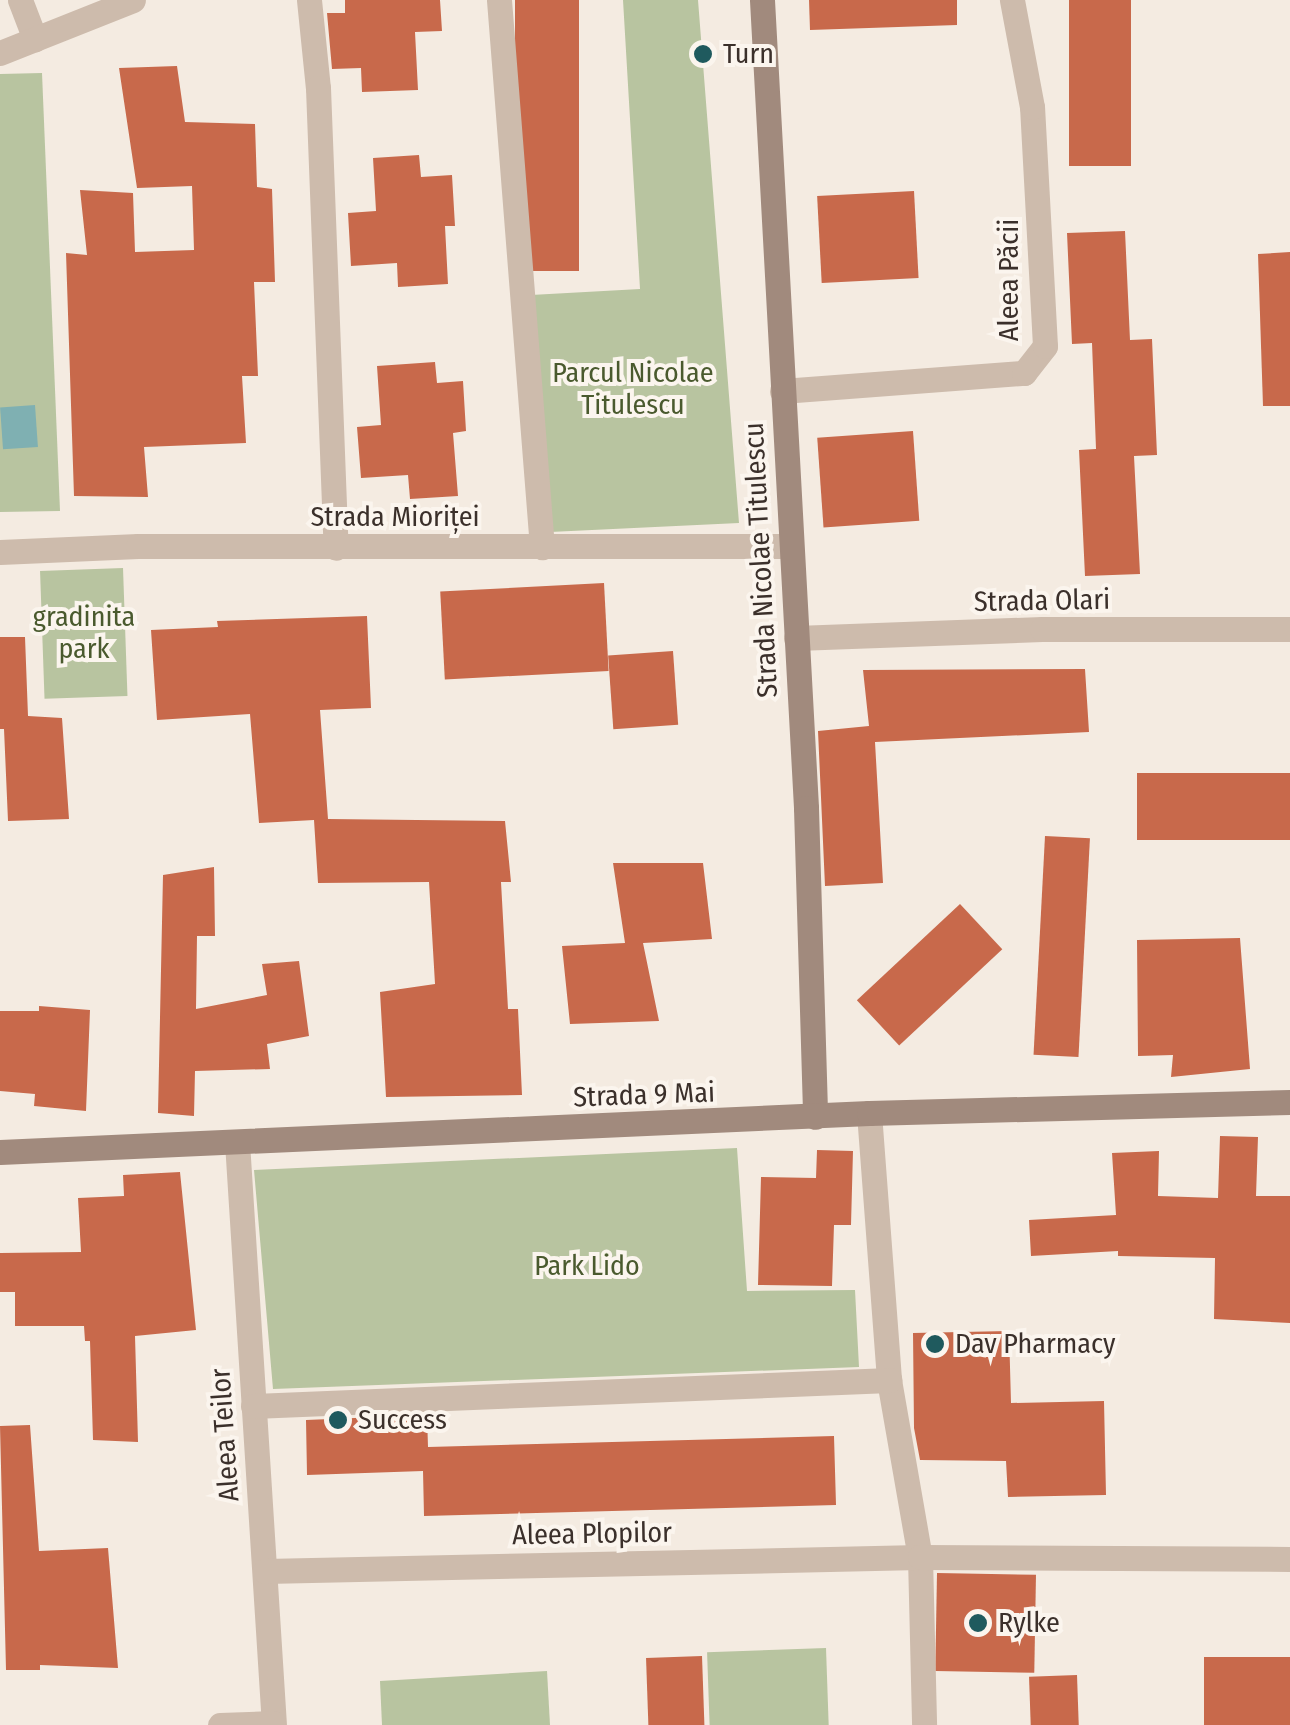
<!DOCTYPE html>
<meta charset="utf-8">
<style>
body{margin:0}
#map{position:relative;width:1290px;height:1725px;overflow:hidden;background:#f4ebe1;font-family:"Fira Sans Condensed",sans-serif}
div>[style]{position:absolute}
.green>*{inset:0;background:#b8c4a0;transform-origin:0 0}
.water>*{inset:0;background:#7fb0b2;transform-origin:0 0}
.building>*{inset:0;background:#c8694b;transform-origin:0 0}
.minor>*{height:25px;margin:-12.5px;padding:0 12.5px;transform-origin:12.5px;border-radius:12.5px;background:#cdbbac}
.secondary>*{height:25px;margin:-12.5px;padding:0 12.5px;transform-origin:12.5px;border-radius:12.5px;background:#a18a7d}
.dots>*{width:28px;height:28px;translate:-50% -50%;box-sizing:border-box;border:5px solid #fbf5ee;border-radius:50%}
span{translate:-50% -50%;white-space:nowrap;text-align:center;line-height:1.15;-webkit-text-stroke:8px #fbf5ee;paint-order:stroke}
.poi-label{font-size:28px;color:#3b302b}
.left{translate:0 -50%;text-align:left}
.street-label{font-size:28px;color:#3b302b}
.park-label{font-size:28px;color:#4a5a2e}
</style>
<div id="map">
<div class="green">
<i style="clip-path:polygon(623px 0,698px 0,739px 523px,550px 532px,531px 295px,640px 289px)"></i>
<i style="clip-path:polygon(42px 73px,60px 511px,0 512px,0 74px)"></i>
<i style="left:123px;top:568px;width:128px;height:83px;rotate:88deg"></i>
<i style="clip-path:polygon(737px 1148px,747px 1291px,855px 1290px,859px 1367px,273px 1389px,254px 1170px)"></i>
<i style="left:826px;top:1648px;width:77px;height:119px;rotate:88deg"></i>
<i style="clip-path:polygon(547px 1671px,550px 1725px,382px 1725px,380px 1681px)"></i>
</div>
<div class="water">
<i style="left:35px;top:405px;width:42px;height:35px;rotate:86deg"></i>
</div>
<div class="building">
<i style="clip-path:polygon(345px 0,440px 0,442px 31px,415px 32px,418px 90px,362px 92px,361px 68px,332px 69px,327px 13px,345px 13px)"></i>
<i style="left:515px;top:0;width:64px;height:271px"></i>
<i style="clip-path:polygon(809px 0,957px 0,957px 25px,810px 30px)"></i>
<i style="left:1069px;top:0;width:62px;height:166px"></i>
<i style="clip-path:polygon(177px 66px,185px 122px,255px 124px,257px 187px,272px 189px,275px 282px,254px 282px,258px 376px,242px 376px,246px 443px,144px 447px,148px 497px,74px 496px,66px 253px,87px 255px,80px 190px,133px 193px,135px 252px,194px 250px,192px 186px,137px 188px,119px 68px)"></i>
<i style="clip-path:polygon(419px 155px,421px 177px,452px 175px,455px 226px,445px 226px,448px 284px,398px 287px,397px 263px,351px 266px,348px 213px,376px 211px,373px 158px)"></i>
<i style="left:914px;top:191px;width:87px;height:97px;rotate:87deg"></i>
<i style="clip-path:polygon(1125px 231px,1130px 340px,1152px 339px,1157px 455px,1134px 456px,1140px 574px,1085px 576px,1079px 450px,1096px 449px,1092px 343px,1072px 344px,1067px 233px)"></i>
<i style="clip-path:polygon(1290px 252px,1290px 406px,1263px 406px,1258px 254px)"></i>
<i style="clip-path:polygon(435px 362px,437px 383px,463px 381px,466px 431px,453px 433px,458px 496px,410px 499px,408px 475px,361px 478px,357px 427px,381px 425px,377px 366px)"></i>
<i style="left:913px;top:431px;width:90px;height:96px;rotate:86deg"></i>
<i style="left:604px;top:583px;width:88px;height:164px;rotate:87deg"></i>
<i style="clip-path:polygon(367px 616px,371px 708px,320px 710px,328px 819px,505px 821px,511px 882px,501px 882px,508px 1009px,518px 1009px,522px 1095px,386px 1097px,380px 992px,435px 984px,429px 882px,318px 883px,314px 820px,259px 823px,250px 714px,157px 720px,151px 630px,218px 627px,217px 621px)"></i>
<i style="clip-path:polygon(0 637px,25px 637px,28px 716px,62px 718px,69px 819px,8px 821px,4px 729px,0 729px)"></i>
<i style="left:673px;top:651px;width:74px;height:65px;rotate:86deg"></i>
<i style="clip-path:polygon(1085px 669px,1089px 732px,875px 742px,883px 883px,825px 886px,818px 731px,869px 726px,863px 670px)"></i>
<i style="left:1290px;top:773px;width:67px;height:153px;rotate:90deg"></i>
<i style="left:1045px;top:836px;width:45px;height:219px;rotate:3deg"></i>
<i style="clip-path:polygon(613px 863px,703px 863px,712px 939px,643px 943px,659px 1021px,570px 1024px,562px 946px,625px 943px)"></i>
<i style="clip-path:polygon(214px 867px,215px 936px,197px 936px,196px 1009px,267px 995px,262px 964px,299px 961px,309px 1036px,267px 1044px,270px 1069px,195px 1071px,194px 1116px,158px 1113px,163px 875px)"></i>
<i style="left:960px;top:904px;width:62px;height:141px;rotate:47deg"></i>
<i style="clip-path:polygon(1240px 938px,1250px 1069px,1171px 1077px,1173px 1055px,1138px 1056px,1137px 940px)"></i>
<i style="clip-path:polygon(39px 1006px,90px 1010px,86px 1111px,34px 1106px,35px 1094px,0 1091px,0 1011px,39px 1011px)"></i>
<i style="clip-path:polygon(1220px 1136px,1258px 1137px,1256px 1196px,1290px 1196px,1290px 1323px,1214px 1319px,1215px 1258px,1118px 1256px,1118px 1251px,1031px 1256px,1029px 1220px,1116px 1215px,1112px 1153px,1159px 1151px,1158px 1196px,1218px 1198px)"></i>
<i style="clip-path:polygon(817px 1150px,853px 1151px,851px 1225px,834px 1225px,832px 1286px,758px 1285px,761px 1177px,816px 1178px)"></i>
<i style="clip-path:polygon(180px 1172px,196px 1330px,135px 1336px,138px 1442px,93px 1440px,90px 1341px,85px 1341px,84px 1326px,15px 1326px,15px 1292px,0 1292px,0 1253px,81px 1252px,78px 1198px,124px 1196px,123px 1175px)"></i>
<i style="clip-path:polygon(1009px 1331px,1011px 1403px,1104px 1401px,1106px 1495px,1008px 1497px,1006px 1461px,920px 1460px,914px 1428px,913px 1333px)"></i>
<i style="clip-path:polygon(427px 1415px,428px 1447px,834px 1436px,836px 1505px,424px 1516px,423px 1471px,307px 1475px,306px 1420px)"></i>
<i style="clip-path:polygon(30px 1425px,39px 1551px,108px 1548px,118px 1668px,40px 1665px,40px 1670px,6px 1670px,0 1426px)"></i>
<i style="left:937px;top:1573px;width:99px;height:98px;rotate:1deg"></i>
<i style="left:702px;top:1656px;width:69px;height:56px;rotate:88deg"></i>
<i style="left:1290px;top:1657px;width:68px;height:86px;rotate:90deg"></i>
<i style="left:1077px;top:1675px;width:50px;height:48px;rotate:88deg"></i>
</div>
<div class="minor">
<i style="left:20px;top:0;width:42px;rotate:69deg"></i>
<i style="left:309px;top:0;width:88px;rotate:84.2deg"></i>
<i style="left:318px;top:88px;width:460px;rotate:87.8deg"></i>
<i style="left:499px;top:0;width:549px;rotate:85.51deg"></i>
<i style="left:0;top:53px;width:143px;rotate:-21.7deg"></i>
<i style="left:782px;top:391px;width:243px;rotate:-4.3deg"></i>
<i style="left:1024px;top:373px;width:34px;rotate:-52deg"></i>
<i style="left:1045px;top:346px;width:239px;rotate:-93.1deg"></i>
<i style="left:1032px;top:107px;width:109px;rotate:-100.6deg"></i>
<i style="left:0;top:552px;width:138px;rotate:-2.5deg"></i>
<i style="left:138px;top:546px;width:651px"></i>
<i style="left:796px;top:638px;width:246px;rotate:-2.1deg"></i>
<i style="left:1042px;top:629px;width:248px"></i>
<i style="left:869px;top:1113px;width:268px;rotate:85.7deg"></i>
<i style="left:889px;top:1380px;width:180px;rotate:80.1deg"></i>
<i style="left:920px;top:1557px;width:168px;rotate:88.6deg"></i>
<i style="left:237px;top:1142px;width:584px;rotate:86.37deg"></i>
<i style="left:253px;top:1406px;width:637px;rotate:-2.34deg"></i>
<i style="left:265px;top:1571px;width:655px;rotate:-1.22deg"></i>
<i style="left:920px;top:1557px;width:370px;rotate:0.3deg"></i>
<i style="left:220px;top:1725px;width:53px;rotate:-2.2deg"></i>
</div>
<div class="secondary">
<i style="left:762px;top:0;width:809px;rotate:86.88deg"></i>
<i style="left:806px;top:808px;width:309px;rotate:88.3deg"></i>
<i style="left:0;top:1152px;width:870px;rotate:-2.57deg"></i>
<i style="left:869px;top:1113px;width:421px;rotate:-1.5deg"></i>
</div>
<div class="dots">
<i style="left:703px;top:54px;background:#1f5a5e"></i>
<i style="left:935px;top:1344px;background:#1f5a5e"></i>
<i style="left:338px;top:1420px;background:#1f5a5e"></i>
<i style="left:978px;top:1623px;background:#1f5a5e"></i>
</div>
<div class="poi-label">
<span class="left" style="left:723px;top:54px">Turn</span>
<span class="left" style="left:955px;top:1344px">Dav Pharmacy</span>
<span class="left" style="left:358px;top:1420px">Success</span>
<span class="left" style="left:998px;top:1623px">Rylke</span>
</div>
<div class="street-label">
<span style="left:1009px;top:280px;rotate:-90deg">Aleea Păcii</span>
<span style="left:395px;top:517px">Strada Mioriței</span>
<span style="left:761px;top:560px;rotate:-93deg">Strada Nicolae Titulescu</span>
<span style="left:1042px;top:601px;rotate:-1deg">Strada Olari</span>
<span style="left:644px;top:1095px;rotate:-2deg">Strada 9 Mai</span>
<span style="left:225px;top:1435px;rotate:-94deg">Aleea Teilor</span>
<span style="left:592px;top:1534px;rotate:-1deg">Aleea Plopilor</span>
</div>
<div class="park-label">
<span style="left:633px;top:389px">Parcul Nicolae<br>Titulescu</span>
<span style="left:84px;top:633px">gradinita<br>park</span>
<span style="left:587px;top:1266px">Park Lido</span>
</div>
</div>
